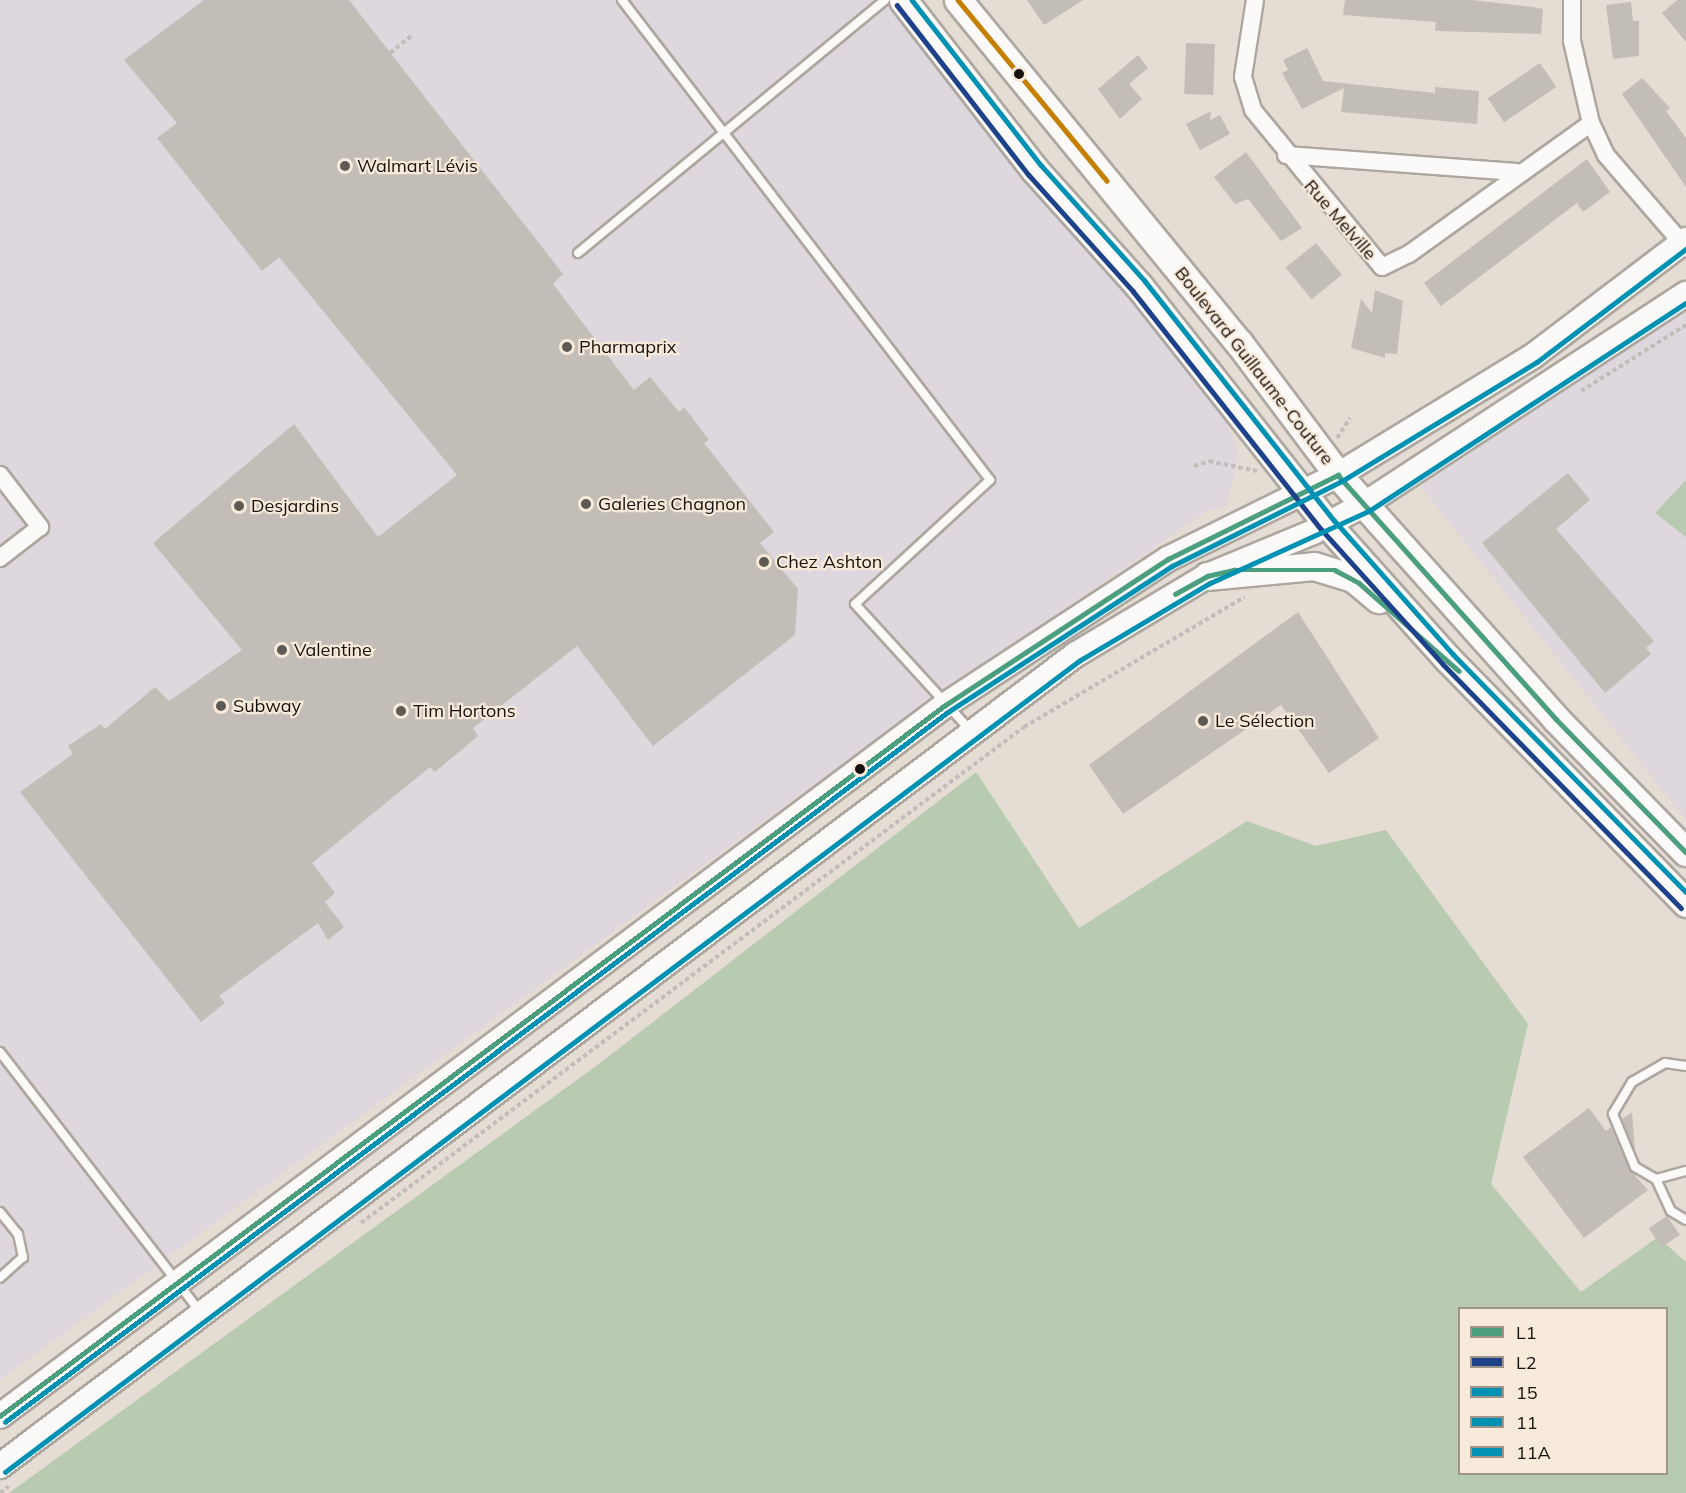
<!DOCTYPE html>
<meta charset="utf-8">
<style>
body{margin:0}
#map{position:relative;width:1686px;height:1493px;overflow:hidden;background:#e5ddd4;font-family:Mulish,sans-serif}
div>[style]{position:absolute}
.commercial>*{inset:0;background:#ded7de}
.green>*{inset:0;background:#b8cbb0}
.building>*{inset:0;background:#c2bdb6;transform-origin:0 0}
.path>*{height:4px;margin-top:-2px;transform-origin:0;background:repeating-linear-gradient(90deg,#c0bdba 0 4.5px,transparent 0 7.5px)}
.roads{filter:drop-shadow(2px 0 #ada7a0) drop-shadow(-2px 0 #ada7a0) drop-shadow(0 2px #ada7a0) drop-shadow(0 -2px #ada7a0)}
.service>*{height:8px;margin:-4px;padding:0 4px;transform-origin:4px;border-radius:4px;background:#fbfaf9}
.minor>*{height:16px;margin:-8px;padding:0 8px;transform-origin:8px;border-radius:8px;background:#fbfaf9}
.secondary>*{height:24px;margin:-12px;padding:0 12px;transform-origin:12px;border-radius:12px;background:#fbfaf9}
.primary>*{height:27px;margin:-13.5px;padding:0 13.5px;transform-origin:13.5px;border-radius:13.5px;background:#fbfaf9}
.bus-1>*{height:4.5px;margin:-2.25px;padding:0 2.25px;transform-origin:2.25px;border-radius:2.25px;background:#4b9f7f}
.bus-2>*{height:4.5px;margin:-2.25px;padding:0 2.25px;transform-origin:2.25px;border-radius:2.25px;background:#1e4289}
.bus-3>*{height:4.5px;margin:-2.25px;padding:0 2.25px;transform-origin:2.25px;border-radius:2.25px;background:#0091b3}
.bus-4>*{height:4.5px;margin:-2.25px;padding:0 2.25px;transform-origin:2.25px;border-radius:2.25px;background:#0091b3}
.bus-5>*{height:4.5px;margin:-2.25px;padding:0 2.25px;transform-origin:2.25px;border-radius:2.25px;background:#0091b3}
.bus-6>*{height:4.5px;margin:-2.25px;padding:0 2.25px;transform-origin:2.25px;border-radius:2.25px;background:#c58003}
.dots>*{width:16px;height:16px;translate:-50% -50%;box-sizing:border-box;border:3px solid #f8eadb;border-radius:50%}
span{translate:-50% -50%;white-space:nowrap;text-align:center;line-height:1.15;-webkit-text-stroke:4.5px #f8eadb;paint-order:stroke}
.poi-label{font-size:18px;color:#16120d}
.left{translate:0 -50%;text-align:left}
.street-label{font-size:18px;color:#16120d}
.legend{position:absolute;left:1458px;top:1307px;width:210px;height:168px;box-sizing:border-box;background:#f8eadb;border:2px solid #9e9489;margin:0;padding:8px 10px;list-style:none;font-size:18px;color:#16120d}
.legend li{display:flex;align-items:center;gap:12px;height:30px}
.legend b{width:30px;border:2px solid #9e9489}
</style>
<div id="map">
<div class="commercial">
<i style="clip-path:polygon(0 0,894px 0,1220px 405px,1239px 453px,1227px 506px,1206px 512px,913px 712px,0 1380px)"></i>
<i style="clip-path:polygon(1686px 310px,1686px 820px,1420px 486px)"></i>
</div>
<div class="green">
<i style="clip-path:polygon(1686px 480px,1686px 537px,1655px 513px)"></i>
<i style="clip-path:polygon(evenodd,976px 772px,1079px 928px,1247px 821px,1316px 846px,1386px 830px,1528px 1024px,1491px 1184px,1581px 1292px,1658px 1237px,1686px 1262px,1686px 1493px,9px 1493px,600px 1063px,976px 772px,1460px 1308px,1666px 1308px,1666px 1474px,1460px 1474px,1460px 1308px)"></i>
</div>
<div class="building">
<i style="clip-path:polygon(204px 0,349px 0,563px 274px,553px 284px,634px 390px,650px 377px,679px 412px,684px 407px,709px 440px,704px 443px,774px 532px,760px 543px,798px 589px,795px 635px,653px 746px,577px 646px,473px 728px,478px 736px,435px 772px,430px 767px,312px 863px,335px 893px,325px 902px,344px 927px,328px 940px,318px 923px,219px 996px,225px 1003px,201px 1022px,20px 792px,73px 754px,68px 746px,101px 724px,105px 729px,155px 687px,169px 701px,242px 650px,153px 543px,294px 424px,378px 537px,457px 475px,279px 257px,262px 271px,157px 138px,177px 123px,124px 60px)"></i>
<i style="clip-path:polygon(1027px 0,1083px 0,1044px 25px)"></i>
<i style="clip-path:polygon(1345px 0,1472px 0,1533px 7px,1543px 9px,1541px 34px,1435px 31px,1436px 22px,1343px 15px)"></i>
<i style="clip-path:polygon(1677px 0,1686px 0,1686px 42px,1662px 13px)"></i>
<i style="clip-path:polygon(1631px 2px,1633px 21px,1639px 21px,1639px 56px,1613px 59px,1606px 5px)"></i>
<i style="left:1186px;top:43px;width:29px;height:51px;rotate:2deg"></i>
<i style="clip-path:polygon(1307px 48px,1323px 81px,1435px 93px,1435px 87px,1479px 91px,1477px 124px,1341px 112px,1344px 88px,1302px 109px,1282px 73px,1288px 70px,1283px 60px)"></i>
<i style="clip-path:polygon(1138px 55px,1148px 68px,1129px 84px,1142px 99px,1120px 119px,1098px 89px)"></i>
<i style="left:1540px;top:63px;width:29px;height:63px;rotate:56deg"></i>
<i style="clip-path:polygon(1642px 78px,1670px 108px,1666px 111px,1686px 138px,1686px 187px,1622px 94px)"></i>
<i style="clip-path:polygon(1211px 111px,1210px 120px,1220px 115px,1230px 134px,1200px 150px,1186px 124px)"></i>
<i style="clip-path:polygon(1246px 152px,1302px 228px,1281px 241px,1248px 199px,1235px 204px,1214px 177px)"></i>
<i style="clip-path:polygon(1587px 159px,1610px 192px,1583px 212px,1577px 203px,1441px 306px,1424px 283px)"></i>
<i style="left:1316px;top:243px;width:41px;height:39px;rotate:51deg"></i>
<i style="clip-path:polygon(1375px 290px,1403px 301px,1397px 354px,1385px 353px,1385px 358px,1351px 348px,1361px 299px,1372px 313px)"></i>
<i style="clip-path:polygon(1568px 473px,1590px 500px,1556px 529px,1654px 641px,1646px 648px,1651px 654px,1605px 693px,1482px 543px)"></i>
<i style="clip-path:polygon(1298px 612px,1379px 738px,1329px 773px,1281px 705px,1123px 814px,1089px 765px)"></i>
<i style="clip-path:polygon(1589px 1108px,1606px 1131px,1611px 1127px,1629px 1169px,1648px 1190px,1584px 1238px,1523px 1157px)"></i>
<i style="clip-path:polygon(1632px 1112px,1635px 1151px,1622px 1119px)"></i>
<i style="left:1667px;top:1216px;width:23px;height:22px;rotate:56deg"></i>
</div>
<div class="path">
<i style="left:390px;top:53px;width:28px;rotate:-39deg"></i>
<i style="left:1581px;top:391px;width:124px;rotate:-32.2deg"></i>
<i style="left:1337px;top:438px;width:24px;rotate:-57deg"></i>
<i style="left:1194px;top:466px;width:16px;rotate:-18deg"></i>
<i style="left:1209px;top:461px;width:49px;rotate:11.8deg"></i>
<i style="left:361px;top:1223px;width:828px;rotate:-36.8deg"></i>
<i style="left:1024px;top:727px;width:256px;rotate:-30.5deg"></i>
<i style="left:0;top:1493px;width:11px;rotate:-38deg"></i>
</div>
<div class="roads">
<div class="service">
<i style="left:622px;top:0;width:605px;rotate:52.52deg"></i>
<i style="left:990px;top:480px;width:183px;rotate:137.4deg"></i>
<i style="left:855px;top:604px;width:171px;rotate:47.6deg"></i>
<i style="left:578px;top:253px;width:398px;rotate:-39.5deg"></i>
<i style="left:0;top:1052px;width:329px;rotate:52.4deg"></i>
<i style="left:1686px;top:1066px;width:21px;rotate:-172deg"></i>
<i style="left:1665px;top:1063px;width:38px;rotate:150deg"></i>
<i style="left:1632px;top:1082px;width:37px;rotate:121deg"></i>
<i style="left:1613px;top:1114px;width:57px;rotate:67.5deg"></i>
<i style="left:1635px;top:1167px;width:24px;rotate:30deg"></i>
<i style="left:1656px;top:1179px;width:31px;rotate:-15deg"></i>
<i style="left:1656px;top:1179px;width:35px;rotate:65deg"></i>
<i style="left:1671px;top:1211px;width:17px;rotate:31deg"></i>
<i style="left:0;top:1212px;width:28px;rotate:51deg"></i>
<i style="left:18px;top:1234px;width:24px;rotate:78deg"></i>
<i style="left:23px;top:1257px;width:31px;rotate:138deg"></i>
</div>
<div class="minor">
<i style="left:1255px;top:0;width:78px;rotate:98.9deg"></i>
<i style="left:1243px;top:77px;width:34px;rotate:73deg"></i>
<i style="left:1253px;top:110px;width:203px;rotate:50.6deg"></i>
<i style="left:1382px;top:267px;width:30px;rotate:-26deg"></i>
<i style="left:1409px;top:254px;width:224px;rotate:-35.7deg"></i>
<i style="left:1572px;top:0;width:41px;rotate:90deg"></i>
<i style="left:1572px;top:41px;width:84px;rotate:77deg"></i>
<i style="left:1591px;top:123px;width:35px;rotate:65deg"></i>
<i style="left:1606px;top:155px;width:123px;rotate:49.3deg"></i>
<i style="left:1286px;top:155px;width:231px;rotate:4.2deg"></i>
<i style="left:0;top:475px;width:66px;rotate:52.4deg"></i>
<i style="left:40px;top:527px;width:51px;rotate:142.2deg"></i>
</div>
<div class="secondary">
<i style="left:0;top:1416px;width:1181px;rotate:-36.95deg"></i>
<i style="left:944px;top:706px;width:268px;rotate:-33.3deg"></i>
<i style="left:1168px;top:559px;width:190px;rotate:-26.3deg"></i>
<i style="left:1338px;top:475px;width:228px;rotate:-31.4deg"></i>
<i style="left:1533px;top:356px;width:192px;rotate:-37.2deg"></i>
<i style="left:0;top:1466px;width:1347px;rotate:-37.03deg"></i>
<i style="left:1075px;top:655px;width:154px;rotate:-30.9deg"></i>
<i style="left:1207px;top:576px;width:115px;rotate:-22.5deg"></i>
<i style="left:1313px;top:532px;width:59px;rotate:-28.3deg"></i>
<i style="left:1365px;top:504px;width:384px;rotate:-33.2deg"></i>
</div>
<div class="primary">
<i style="left:903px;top:0;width:215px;rotate:52.2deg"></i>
<i style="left:1035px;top:170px;width:156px;rotate:48.1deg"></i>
<i style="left:1139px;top:286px;width:305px;rotate:51.7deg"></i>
<i style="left:1328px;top:525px;width:180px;rotate:48.2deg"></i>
<i style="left:1448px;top:659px;width:341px;rotate:45.7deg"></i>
<i style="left:958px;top:0;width:443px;rotate:50.7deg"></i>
<i style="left:1239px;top:343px;width:165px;rotate:53.1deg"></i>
<i style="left:1338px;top:475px;width:327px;rotate:48.2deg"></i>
<i style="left:1556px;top:719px;width:186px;rotate:45.7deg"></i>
<i style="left:1207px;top:576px;width:107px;rotate:-5.3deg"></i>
<i style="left:1314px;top:566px;width:41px;rotate:17.1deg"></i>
<i style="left:1353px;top:578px;width:33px;rotate:40deg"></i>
</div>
</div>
<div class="bus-1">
<i style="left:1175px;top:594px;width:37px;rotate:-29deg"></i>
<i style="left:1207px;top:576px;width:28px;rotate:-13deg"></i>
<i style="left:1234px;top:570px;width:101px"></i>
<i style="left:1335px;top:570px;width:27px;rotate:28deg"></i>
<i style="left:1359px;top:583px;width:133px;rotate:41.3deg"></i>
<i style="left:0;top:1416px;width:1181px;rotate:-36.95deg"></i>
<i style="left:944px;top:706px;width:268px;rotate:-33.3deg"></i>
<i style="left:1168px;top:559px;width:190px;rotate:-26.3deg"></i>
<i style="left:1338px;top:475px;width:327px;rotate:48.2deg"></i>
<i style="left:1556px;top:719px;width:186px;rotate:45.7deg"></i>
</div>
<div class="bus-2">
<i style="left:897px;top:5px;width:215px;rotate:52.2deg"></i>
<i style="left:1029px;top:175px;width:156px;rotate:48.1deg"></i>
<i style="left:1133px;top:291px;width:305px;rotate:51.7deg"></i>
<i style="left:1322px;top:530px;width:181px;rotate:47.9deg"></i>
<i style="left:1443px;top:664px;width:341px;rotate:45.7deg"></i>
</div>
<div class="bus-3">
<i style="left:912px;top:0;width:209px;rotate:52deg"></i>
<i style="left:1041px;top:165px;width:156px;rotate:48.1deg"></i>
<i style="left:1145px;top:281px;width:305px;rotate:51.7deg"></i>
<i style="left:1334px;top:520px;width:179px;rotate:48.4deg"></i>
<i style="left:1453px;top:654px;width:333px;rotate:45.6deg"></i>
</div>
<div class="bus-4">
<i style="left:5px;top:1422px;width:1180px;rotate:-36.98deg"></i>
<i style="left:948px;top:712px;width:267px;rotate:-33.1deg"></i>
<i style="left:1172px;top:566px;width:190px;rotate:-26.6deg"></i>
<i style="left:1342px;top:481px;width:228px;rotate:-31.4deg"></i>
<i style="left:1537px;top:362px;width:187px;rotate:-37.2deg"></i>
</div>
<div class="bus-5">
<i style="left:5px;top:1472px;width:1346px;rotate:-37.06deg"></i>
<i style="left:1079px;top:661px;width:152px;rotate:-30.8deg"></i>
<i style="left:1210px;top:583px;width:175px;rotate:-24.4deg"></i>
<i style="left:1369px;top:511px;width:379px;rotate:-33.3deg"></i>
</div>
<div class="bus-6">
<i style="left:958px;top:0;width:234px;rotate:50.5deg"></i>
</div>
<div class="dots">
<i style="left:1019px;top:74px;background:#16120d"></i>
<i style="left:345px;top:166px;background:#5e5953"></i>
<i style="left:567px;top:347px;background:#5e5953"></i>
<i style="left:586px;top:504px;background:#5e5953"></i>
<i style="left:239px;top:506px;background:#5e5953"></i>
<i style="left:764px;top:562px;background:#5e5953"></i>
<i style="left:282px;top:650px;background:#5e5953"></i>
<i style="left:221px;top:706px;background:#5e5953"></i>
<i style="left:401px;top:711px;background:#5e5953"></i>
<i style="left:1203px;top:721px;background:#5e5953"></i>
<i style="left:860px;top:769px;background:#16120d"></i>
</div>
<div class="poi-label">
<span class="left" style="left:357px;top:166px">Walmart Lévis</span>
<span class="left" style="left:579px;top:347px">Pharmaprix</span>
<span class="left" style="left:598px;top:504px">Galeries Chagnon</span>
<span class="left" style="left:251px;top:506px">Desjardins</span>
<span class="left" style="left:776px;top:562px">Chez Ashton</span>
<span class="left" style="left:294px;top:650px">Valentine</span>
<span class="left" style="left:233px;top:706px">Subway</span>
<span class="left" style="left:413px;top:711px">Tim Hortons</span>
<span class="left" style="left:1215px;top:721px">Le Sélection</span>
</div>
<div class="street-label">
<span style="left:1340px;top:220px;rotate:49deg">Rue Melville</span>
<span style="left:1254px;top:366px;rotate:52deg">Boulevard Guillaume-Couture</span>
</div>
<ul class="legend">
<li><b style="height:8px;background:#4b9f7f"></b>L1</li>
<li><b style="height:8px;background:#1e4289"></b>L2</li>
<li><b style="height:8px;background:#0091b3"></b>15</li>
<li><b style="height:8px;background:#0091b3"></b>11</li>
<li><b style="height:8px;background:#0091b3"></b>11A</li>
</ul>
</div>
